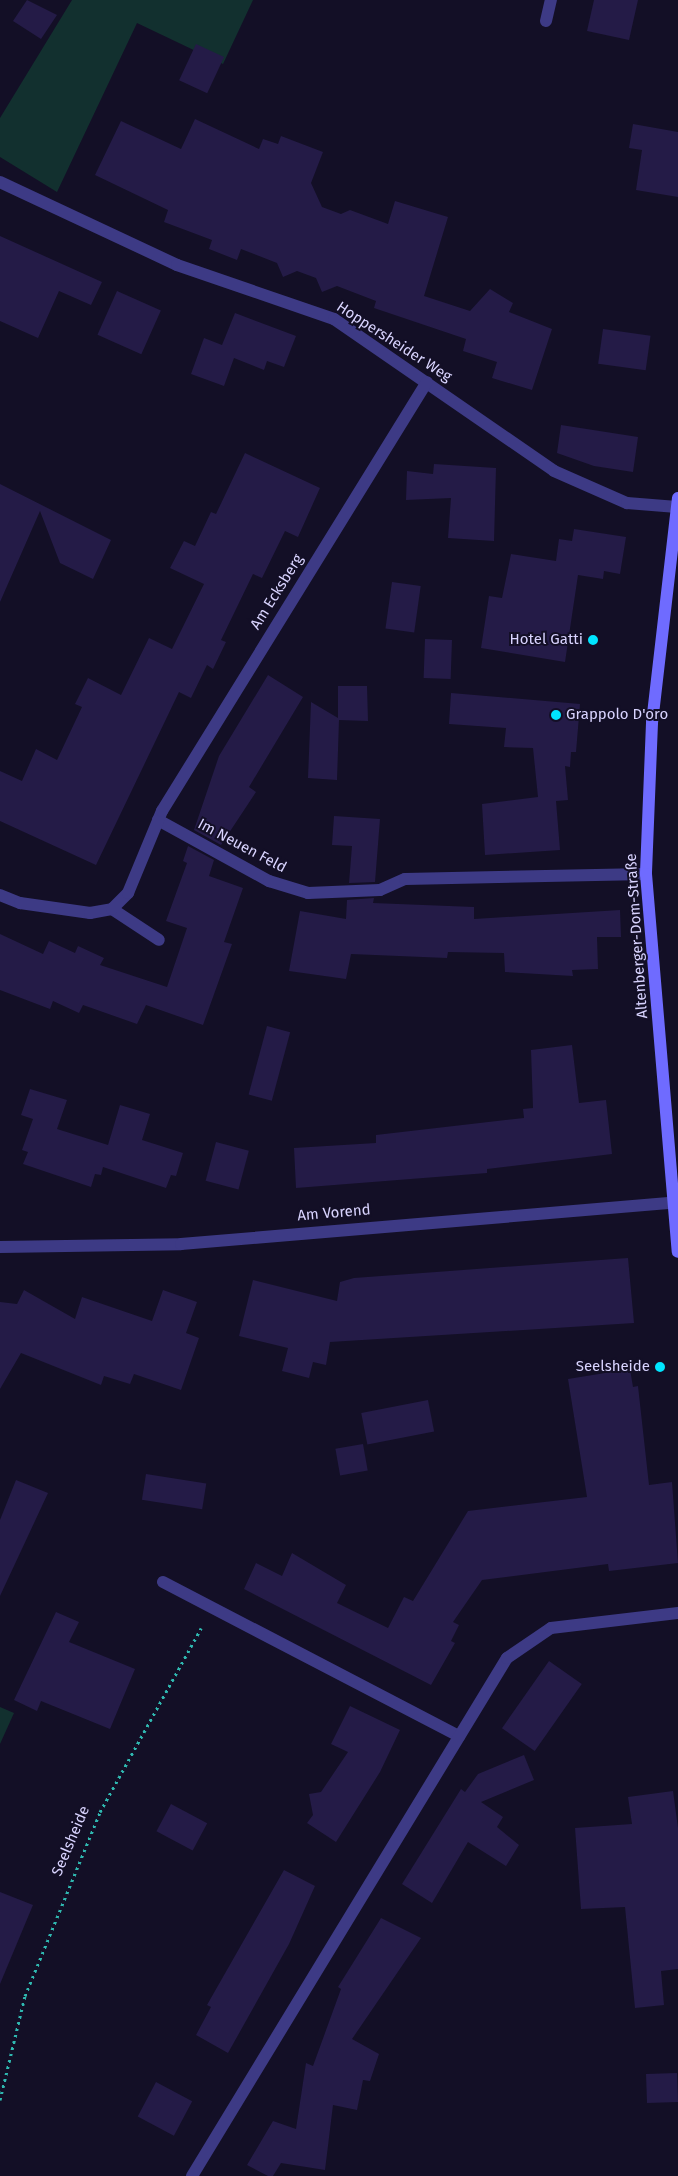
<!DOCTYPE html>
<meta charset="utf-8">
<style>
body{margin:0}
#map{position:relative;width:678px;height:2176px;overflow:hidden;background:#130f26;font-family:"Fira Sans",sans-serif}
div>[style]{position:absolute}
.green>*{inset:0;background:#12302f}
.building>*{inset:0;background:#241b47;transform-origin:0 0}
.path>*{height:3px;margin-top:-1.5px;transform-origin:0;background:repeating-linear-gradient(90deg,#2fb8b0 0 2.5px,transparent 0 6.5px)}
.lane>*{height:12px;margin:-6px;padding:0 6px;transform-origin:6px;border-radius:6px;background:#3d3a85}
.street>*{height:12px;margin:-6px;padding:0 6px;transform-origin:6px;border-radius:6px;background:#3d3a85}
.secondary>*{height:12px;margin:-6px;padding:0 6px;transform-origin:6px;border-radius:6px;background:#6f6bff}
.dots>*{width:14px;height:14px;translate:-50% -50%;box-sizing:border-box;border:2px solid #130f26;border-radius:50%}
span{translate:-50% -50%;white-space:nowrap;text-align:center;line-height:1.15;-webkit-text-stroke:4px #130f26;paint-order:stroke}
.street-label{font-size:15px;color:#d9d4ff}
.poi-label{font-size:15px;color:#d9d4ff}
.right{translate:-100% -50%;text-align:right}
.left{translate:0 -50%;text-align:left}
</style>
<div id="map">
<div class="green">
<i style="clip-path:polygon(72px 0,253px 0,223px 64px,137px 23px,57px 192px,0 157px,0 118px)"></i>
<i style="clip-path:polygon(0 1707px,14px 1713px,0 1744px)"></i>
</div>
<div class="building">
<i style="clip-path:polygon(27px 0,57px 15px,41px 39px,13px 21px)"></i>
<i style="clip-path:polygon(594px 0,638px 0,629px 40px,587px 31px)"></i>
<i style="left:196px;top:44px;width:31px;height:40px;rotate:25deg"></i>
<i style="clip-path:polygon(195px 119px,259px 149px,263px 139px,278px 144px,281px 136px,323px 152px,311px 183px,322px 207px,341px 214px,350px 210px,388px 224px,395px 201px,448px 217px,424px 296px,470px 311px,490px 289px,513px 303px,509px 312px,552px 329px,532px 390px,492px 378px,497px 362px,463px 351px,466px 339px,374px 308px,376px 301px,337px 286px,322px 292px,316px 278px,297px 271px,283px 277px,277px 263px,241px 249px,237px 260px,209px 249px,212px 240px,164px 222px,168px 210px,95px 175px,121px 121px,181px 149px)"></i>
<i style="clip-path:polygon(633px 124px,678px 132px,678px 197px,636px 190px,642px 150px,629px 148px)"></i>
<i style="clip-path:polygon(0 236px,102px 282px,91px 305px,59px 291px,38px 338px,0 321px)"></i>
<i style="left:117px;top:291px;width:48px;height:48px;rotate:24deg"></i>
<i style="clip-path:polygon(235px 313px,296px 336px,284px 367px,267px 361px,264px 370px,234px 358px,224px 386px,191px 374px,204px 338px,222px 345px)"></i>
<i style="left:603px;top:329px;width:48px;height:35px;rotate:8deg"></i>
<i style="clip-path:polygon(561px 425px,638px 437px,633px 472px,594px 466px,557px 453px)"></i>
<i style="clip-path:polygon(245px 453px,320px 488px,298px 537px,285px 531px,262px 578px,253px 574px,221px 640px,226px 642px,213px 669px,207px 665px,191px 698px,179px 692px,96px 865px,0 821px,0 771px,22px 781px,36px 749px,57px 760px,82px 707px,75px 704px,88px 678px,121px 695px,149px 638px,172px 649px,204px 584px,170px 568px,184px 541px,195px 546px,211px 512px,216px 514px)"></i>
<i style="clip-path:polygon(434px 464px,496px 468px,494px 541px,448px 538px,451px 498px,406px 500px,407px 471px,433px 474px)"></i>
<i style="clip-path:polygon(0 484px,111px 540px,93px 579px,60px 563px,40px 511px,0 602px)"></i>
<i style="clip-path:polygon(574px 529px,626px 537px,620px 574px,604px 571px,603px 579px,578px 575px,565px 662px,481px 648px,489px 596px,502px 598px,511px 554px,556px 561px,559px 539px,572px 541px)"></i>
<i style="left:392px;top:582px;width:29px;height:47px;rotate:8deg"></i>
<i style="left:425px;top:639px;width:27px;height:39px;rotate:2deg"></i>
<i style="clip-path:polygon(268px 675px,303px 697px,249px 787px,256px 792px,221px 845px,194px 830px,219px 756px)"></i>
<i style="clip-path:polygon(338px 686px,367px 686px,368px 721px,339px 720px,337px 780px,308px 778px,311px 702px,338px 718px)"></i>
<i style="clip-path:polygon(451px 693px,580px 704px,576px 752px,571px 752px,570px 767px,565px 766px,568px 800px,556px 801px,560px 850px,485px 855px,482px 804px,538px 797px,533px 748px,504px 747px,506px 728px,449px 724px)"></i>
<i style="clip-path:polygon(334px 816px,380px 819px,375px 882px,349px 883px,352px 846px,332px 845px)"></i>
<i style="clip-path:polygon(188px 846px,214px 860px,209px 876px,243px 888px,224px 942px,232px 944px,203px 1025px,146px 1005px,137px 1024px,83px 1005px,79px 1013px,53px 1001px,50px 1009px,0 990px,0 934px,43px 954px,49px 941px,75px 953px,78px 946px,104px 958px,100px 965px,167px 987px,187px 928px,166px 921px,187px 863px,183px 861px)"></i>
<i style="clip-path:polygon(374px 898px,373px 903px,474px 907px,474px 919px,620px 910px,621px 937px,597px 937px,598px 969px,572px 970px,573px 976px,505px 972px,504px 953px,448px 952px,447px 958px,351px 954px,346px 979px,289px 971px,300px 911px,346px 919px,347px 900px)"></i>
<i style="left:267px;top:1026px;width:24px;height:71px;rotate:15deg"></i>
<i style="clip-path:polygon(572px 1045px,579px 1103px,606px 1100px,612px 1154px,487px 1169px,487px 1173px,296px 1188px,294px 1148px,376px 1143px,376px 1135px,524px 1118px,523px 1109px,533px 1108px,531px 1050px)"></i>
<i style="clip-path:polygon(30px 1089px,67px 1100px,57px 1129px,108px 1145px,120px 1105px,150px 1114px,142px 1140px,183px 1153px,176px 1176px,171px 1175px,166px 1188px,103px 1167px,101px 1175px,95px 1174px,91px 1187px,23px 1164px,28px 1152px,22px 1150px,33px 1119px,21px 1115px)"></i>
<i style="left:216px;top:1142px;width:34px;height:40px;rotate:15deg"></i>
<i style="clip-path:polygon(628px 1258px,634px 1323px,330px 1342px,326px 1365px,313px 1362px,309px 1378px,282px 1371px,288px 1348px,239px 1336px,253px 1280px,337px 1301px,340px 1282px,354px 1278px)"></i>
<i style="clip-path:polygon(24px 1290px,75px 1319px,82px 1297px,152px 1321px,163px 1290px,197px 1302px,186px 1333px,199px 1338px,181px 1390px,134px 1374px,130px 1384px,104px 1376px,101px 1385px,21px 1353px,0 1389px,0 1302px,17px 1304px)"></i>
<i style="clip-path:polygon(630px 1369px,633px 1387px,638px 1386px,649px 1485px,672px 1482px,678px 1563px,609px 1571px,608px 1564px,482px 1580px,453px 1622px,459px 1625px,451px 1641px,455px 1643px,431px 1685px,244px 1589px,256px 1563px,282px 1576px,292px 1553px,346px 1585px,337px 1603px,388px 1628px,404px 1597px,413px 1601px,468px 1511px,587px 1497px,568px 1379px)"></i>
<i style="left:428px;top:1400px;width:32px;height:68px;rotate:79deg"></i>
<i style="left:363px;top:1444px;width:27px;height:28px;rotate:80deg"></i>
<i style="left:146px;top:1474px;width:61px;height:26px;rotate:9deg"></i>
<i style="clip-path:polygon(16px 1480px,48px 1493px,0 1596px,0 1520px)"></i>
<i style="clip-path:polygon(56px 1612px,79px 1622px,69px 1642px,135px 1669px,110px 1729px,41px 1701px,37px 1711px,14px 1700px)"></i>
<i style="left:549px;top:1661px;width:40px;height:82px;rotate:35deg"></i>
<i style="clip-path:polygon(350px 1706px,400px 1730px,380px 1772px,336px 1842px,307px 1823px,313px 1815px,309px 1794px,321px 1792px,348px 1752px,331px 1744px)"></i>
<i style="clip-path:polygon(524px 1755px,534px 1780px,481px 1802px,503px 1817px,497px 1827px,519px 1845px,506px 1866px,468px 1842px,432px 1903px,402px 1884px,461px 1789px,465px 1792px,478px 1774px)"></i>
<i style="clip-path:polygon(673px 1791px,678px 1828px,678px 1969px,661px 1971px,664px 2005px,635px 2008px,625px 1907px,581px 1909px,575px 1828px,632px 1824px,628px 1797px)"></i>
<i style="left:171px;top:1804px;width:41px;height:31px;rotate:28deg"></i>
<i style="clip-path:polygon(284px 1870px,315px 1886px,289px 1944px,228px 2053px,196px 2035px,211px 2007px,207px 2005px)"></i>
<i style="clip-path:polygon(0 1892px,33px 1905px,0 1984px)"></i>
<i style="clip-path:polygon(381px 1918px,421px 1938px,352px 2039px,379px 2054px,370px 2081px,363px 2080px,357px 2110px,333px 2105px,325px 2170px,281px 2163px,273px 2176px,268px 2176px,247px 2165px,273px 2121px,296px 2129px,306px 2063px,313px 2066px,341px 1989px,338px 1987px)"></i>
<i style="left:677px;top:2073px;width:29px;height:31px;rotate:88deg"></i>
<i style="left:156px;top:2082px;width:41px;height:39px;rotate:28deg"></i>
</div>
<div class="path">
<i style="left:0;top:2100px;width:107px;rotate:-76.5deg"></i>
<i style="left:25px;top:1996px;width:199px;rotate:-67.8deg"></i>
<i style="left:100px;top:1812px;width:210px;rotate:-61.2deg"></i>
</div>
<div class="lane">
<i style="left:158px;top:820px;width:127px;rotate:28.8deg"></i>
<i style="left:269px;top:881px;width:41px;rotate:17.1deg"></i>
<i style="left:308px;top:893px;width:72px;rotate:-2.4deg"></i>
<i style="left:380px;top:890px;width:27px;rotate:-24deg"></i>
<i style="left:405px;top:879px;width:241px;rotate:-1.2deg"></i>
<i style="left:112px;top:909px;width:56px;rotate:33.4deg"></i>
</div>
<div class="street">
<i style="left:546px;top:21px;width:22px;rotate:-77deg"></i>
<i style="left:0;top:182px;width:195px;rotate:25.1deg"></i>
<i style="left:177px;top:265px;width:166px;rotate:19deg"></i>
<i style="left:334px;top:319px;width:267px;rotate:34.6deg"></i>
<i style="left:554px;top:471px;width:80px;rotate:23.7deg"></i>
<i style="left:627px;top:503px;width:50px;rotate:4.6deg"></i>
<i style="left:0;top:895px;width:22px;rotate:22deg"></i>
<i style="left:20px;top:903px;width:71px;rotate:8.1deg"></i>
<i style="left:90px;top:913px;width:22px;rotate:-10deg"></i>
<i style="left:112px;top:909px;width:23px;rotate:-45deg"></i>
<i style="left:128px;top:893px;width:89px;rotate:-67.5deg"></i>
<i style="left:162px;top:811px;width:504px;rotate:-58.3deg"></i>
<i style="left:0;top:1247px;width:181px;rotate:-0.9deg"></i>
<i style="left:181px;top:1244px;width:492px;rotate:-4.8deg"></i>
<i style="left:163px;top:1582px;width:334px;rotate:27.5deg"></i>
<i style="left:192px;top:2176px;width:606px;rotate:-58.7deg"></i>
<i style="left:507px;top:1658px;width:53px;rotate:-34.3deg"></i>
<i style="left:551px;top:1628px;width:128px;rotate:-6.7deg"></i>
</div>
<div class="secondary">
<i style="left:678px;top:498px;width:226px;rotate:96.6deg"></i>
<i style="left:652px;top:723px;width:151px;rotate:92.3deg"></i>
<i style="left:646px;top:874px;width:379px;rotate:85.2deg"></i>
</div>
<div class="dots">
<i style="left:593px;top:640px;background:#00e5ff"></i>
<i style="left:556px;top:715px;background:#00e5ff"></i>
<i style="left:660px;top:1367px;background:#00e5ff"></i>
</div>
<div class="street-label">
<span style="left:394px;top:342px;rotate:33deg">Hoppersheider Weg</span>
<span style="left:277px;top:592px;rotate:-58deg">Am Ecksberg</span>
<span style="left:242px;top:846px;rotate:28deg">Im Neuen Feld</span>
<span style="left:637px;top:936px;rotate:-94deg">Altenberger-Dom-Straße</span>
<span style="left:334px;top:1213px;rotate:-5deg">Am Vorend</span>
<span style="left:71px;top:1841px;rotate:-67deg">Seelsheide</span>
</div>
<div class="poi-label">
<span class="right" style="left:583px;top:640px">Hotel Gatti</span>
<span class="left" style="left:566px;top:715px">Grappolo D'oro</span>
<span class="right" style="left:650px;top:1367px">Seelsheide</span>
</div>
</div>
